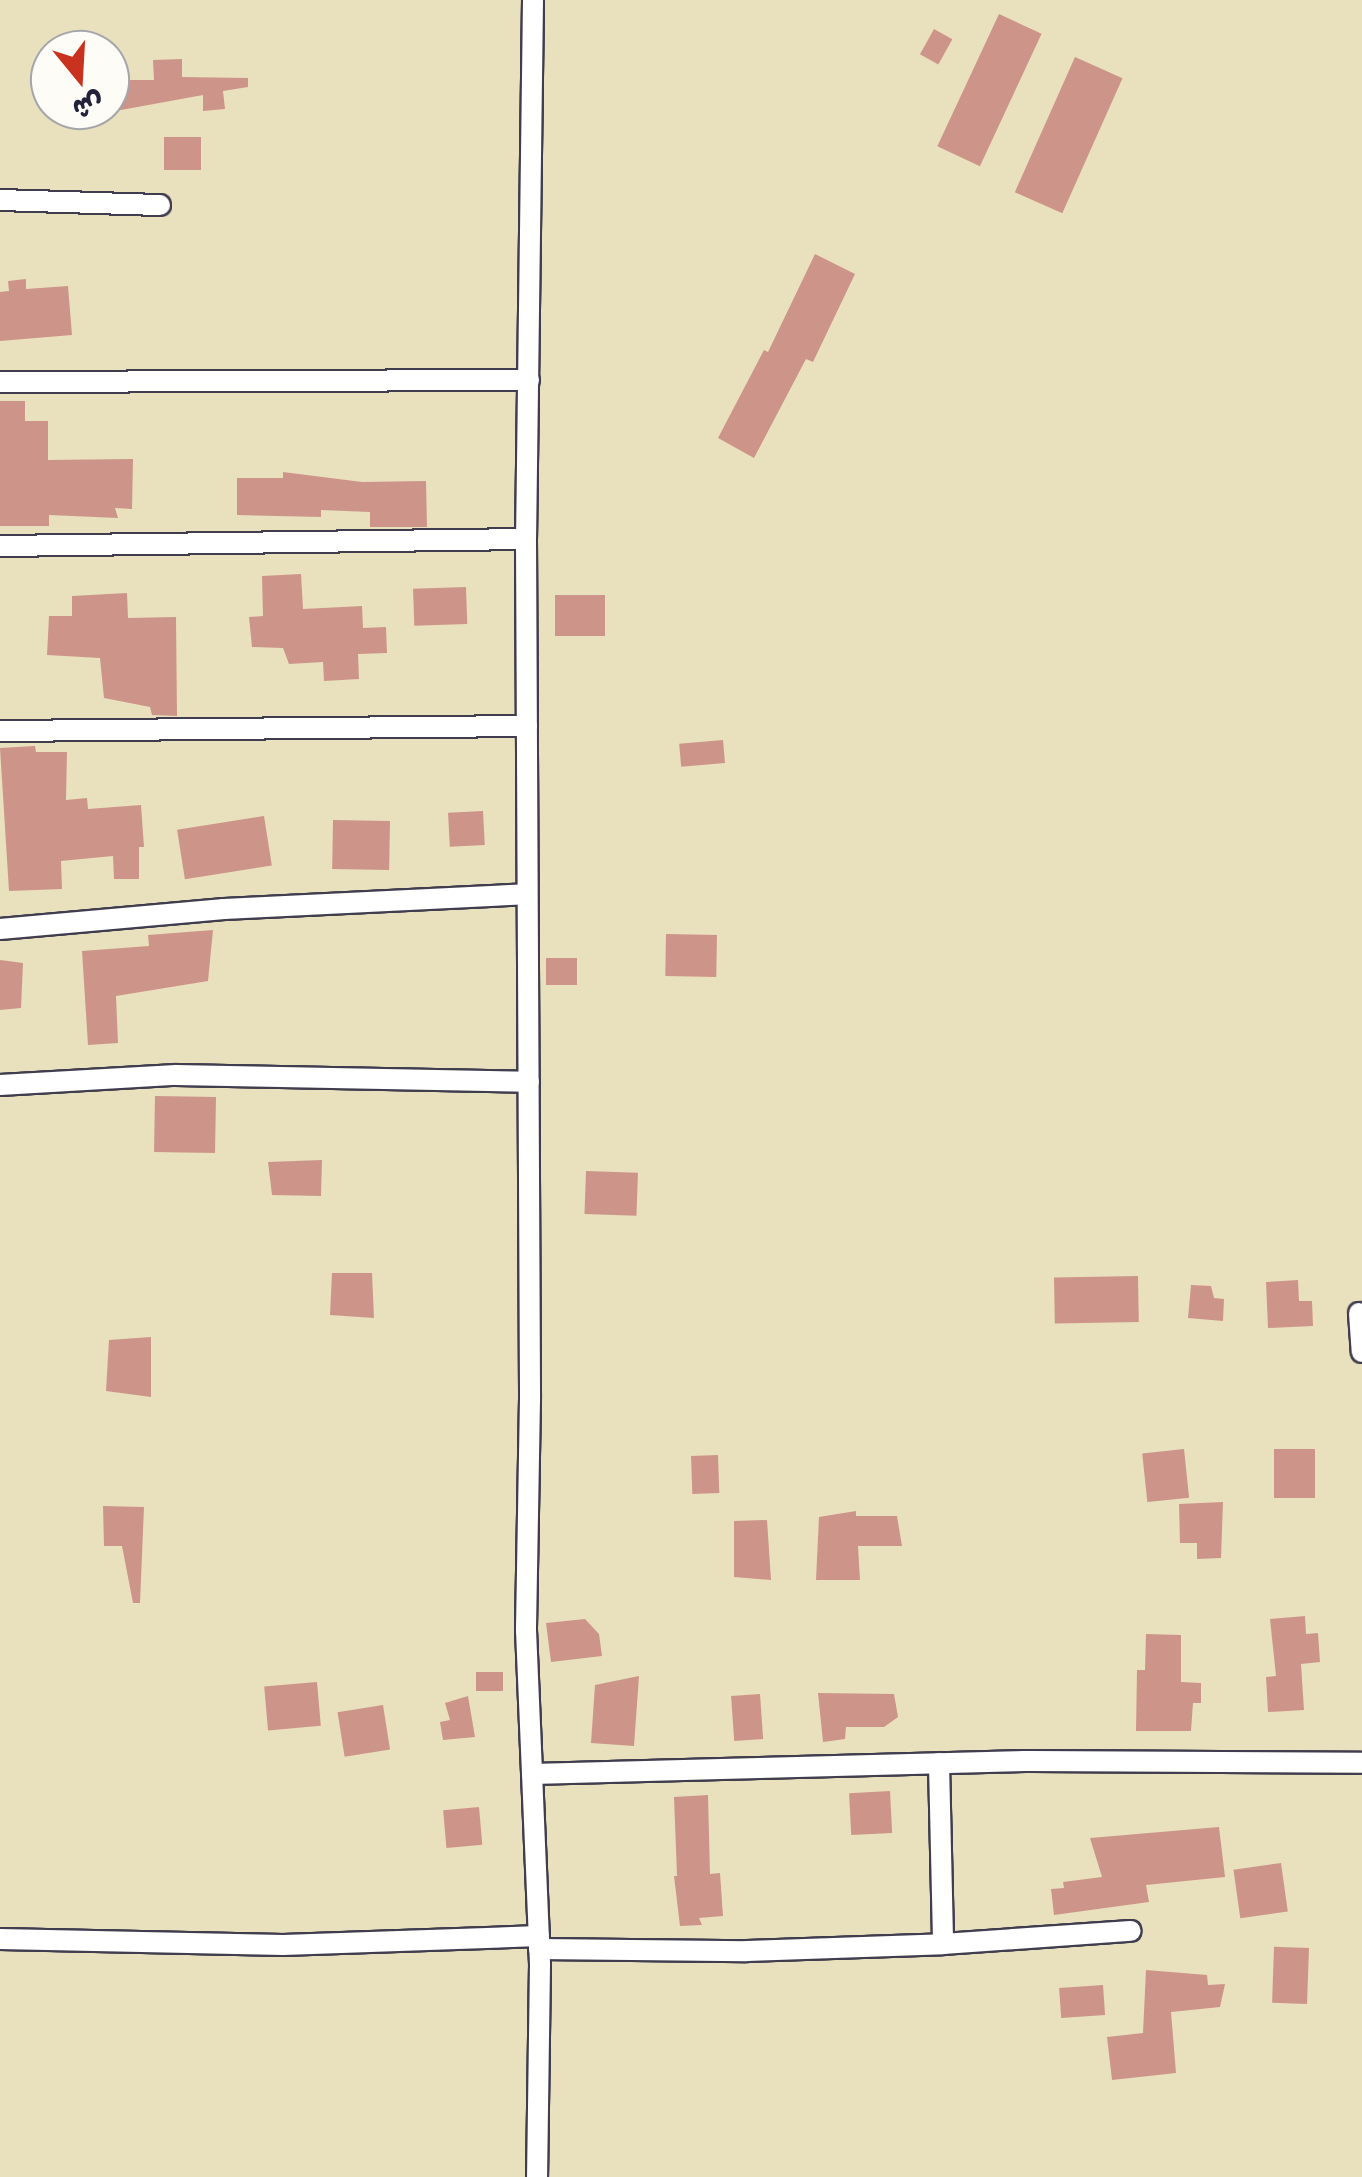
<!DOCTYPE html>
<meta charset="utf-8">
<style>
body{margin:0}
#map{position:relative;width:1362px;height:2177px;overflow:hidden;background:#e9e0bd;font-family:"Shantell Sans","Playpen Sans Arabic",sans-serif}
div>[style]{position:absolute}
.building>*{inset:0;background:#cd9589;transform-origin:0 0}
.roads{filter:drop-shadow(2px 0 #403e4e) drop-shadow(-2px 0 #403e4e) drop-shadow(0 2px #403e4e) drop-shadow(0 -2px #403e4e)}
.street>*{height:20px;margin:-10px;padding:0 10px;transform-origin:10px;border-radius:10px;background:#fff}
span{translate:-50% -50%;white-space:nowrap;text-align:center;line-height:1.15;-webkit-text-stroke:8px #fdfcf7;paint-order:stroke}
.north{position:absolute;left:30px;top:30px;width:100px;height:100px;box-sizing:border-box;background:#fdfcf7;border:2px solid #a5a5ac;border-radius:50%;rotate:162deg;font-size:28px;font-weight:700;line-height:40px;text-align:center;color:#22223b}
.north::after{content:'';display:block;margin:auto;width:35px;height:45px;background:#c8321e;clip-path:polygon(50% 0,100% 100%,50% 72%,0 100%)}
</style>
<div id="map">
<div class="building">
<i style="left:999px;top:14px;width:47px;height:146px;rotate:25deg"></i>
<i style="left:934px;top:29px;width:21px;height:29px;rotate:29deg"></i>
<i style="left:1075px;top:57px;width:52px;height:148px;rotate:24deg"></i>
<i style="clip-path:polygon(182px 59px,182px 77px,248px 78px,248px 87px,223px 91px,225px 109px,203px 111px,203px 95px,110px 112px,110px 80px,154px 80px,153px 60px)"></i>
<i style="left:164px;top:137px;width:37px;height:33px"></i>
<i style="clip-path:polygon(815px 254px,855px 274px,813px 362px,806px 359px,754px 458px,718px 438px,764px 350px,768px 352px)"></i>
<i style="clip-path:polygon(26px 279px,26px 289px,68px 286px,72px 335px,0 341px,0 292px,9px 291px,8px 281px)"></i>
<i style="clip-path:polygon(0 401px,25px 401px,25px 421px,48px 421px,48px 460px,133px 459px,132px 509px,115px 508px,118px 518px,49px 515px,49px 526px,0 526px)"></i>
<i style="clip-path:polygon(283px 472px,362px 482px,426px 481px,427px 527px,370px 527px,370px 512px,321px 510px,321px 517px,237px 515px,237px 478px,283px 478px)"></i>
<i style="clip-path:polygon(301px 574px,303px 609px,362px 606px,363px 628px,386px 627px,387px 653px,358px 654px,359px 679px,324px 681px,323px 662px,289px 664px,283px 648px,252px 647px,249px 617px,263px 616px,262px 576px)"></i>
<i style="left:466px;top:587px;width:37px;height:53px;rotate:88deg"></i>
<i style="clip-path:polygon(127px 593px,128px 618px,176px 617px,177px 716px,152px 715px,150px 707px,104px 698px,100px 658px,47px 655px,49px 616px,72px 616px,72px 596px)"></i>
<i style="left:555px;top:595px;width:50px;height:41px"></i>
<i style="left:723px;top:740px;width:23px;height:44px;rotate:85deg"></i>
<i style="clip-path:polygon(35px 746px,36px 752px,67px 752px,66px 800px,87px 798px,88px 809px,141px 805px,144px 847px,139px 847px,139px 879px,114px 879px,113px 856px,61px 861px,62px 889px,9px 891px,0 748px)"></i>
<i style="left:483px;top:811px;width:34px;height:35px;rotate:87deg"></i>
<i style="left:264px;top:816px;width:50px;height:88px;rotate:81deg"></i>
<i style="left:390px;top:821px;width:49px;height:57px;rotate:91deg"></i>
<i style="clip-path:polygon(213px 930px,208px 981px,116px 996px,118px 1043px,88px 1045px,82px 951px,149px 946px,148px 935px)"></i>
<i style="left:666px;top:934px;width:51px;height:42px;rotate:1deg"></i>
<i style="left:546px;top:958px;width:31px;height:27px"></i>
<i style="clip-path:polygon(0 960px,23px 963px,21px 1008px,0 1010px)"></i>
<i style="left:155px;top:1096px;width:61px;height:56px;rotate:1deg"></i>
<i style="clip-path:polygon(322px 1160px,321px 1196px,272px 1195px,268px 1162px)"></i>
<i style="left:586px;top:1171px;width:52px;height:43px;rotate:2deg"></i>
<i style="clip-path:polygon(332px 1273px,372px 1273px,374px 1318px,330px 1315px)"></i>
<i style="left:1138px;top:1276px;width:46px;height:84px;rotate:89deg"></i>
<i style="clip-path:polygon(1298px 1280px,1299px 1301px,1312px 1301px,1313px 1326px,1268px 1328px,1266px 1282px)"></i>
<i style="clip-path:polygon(1191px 1285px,1211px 1286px,1214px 1298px,1224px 1299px,1223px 1321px,1188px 1318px)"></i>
<i style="clip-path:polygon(151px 1337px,151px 1397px,106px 1391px,109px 1340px)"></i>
<i style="left:1184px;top:1449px;width:49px;height:42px;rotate:84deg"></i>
<i style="left:1274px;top:1449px;width:41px;height:49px"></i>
<i style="left:718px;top:1455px;width:38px;height:27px;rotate:88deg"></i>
<i style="clip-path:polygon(1223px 1502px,1221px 1558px,1197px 1559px,1197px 1543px,1180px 1543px,1179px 1504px)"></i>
<i style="clip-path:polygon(103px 1506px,144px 1507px,140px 1603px,133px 1603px,122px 1546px,104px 1546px)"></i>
<i style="clip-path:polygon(856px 1511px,856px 1516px,897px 1516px,902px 1546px,858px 1546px,860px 1580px,816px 1580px,819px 1517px)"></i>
<i style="clip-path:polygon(767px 1520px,771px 1580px,734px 1577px,734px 1521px)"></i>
<i style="clip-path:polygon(1305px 1616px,1306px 1634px,1318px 1633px,1320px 1662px,1301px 1664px,1304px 1710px,1268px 1712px,1266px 1677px,1276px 1676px,1270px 1619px)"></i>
<i style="clip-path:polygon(585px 1619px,599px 1634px,602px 1656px,551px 1662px,546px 1623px)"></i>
<i style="clip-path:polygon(1146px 1634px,1181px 1635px,1181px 1682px,1201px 1683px,1201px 1703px,1193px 1703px,1191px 1731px,1136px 1731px,1137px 1670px,1145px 1670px)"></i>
<i style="left:476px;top:1672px;width:27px;height:19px"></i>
<i style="clip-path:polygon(639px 1676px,634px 1746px,591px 1743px,595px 1685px)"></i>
<i style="left:317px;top:1682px;width:44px;height:53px;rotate:85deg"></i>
<i style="clip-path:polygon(818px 1693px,894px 1694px,898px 1717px,884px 1727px,846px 1727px,845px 1739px,823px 1742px)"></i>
<i style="left:760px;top:1694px;width:45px;height:29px;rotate:86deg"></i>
<i style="clip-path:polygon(468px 1696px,475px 1737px,443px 1740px,440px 1722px,450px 1720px,445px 1703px)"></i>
<i style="left:383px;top:1705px;width:45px;height:46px;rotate:81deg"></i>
<i style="left:890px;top:1791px;width:42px;height:41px;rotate:87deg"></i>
<i style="clip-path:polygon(708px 1795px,710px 1874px,720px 1873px,723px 1916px,699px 1918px,702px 1925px,680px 1926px,674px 1876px,677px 1876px,674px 1797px)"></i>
<i style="left:479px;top:1807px;width:38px;height:36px;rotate:85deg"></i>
<i style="clip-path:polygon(1219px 1827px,1225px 1877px,1146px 1885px,1149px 1902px,1054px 1915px,1051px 1889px,1064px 1888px,1063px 1882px,1102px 1877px,1090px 1838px)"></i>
<i style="left:1281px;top:1863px;width:49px;height:48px;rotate:82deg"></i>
<i style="left:1309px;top:1948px;width:56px;height:35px;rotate:92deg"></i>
<i style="clip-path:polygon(1146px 1970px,1207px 1975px,1208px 1985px,1225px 1984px,1220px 2007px,1171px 2012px,1176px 2073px,1112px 2080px,1107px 2037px,1143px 2033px)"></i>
<i style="left:1103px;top:1985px;width:30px;height:44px;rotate:86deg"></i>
</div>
<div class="roads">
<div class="street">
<i style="left:533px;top:0;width:539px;rotate:90.74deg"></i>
<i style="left:526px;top:539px;width:860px;rotate:89.73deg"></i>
<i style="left:530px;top:1399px;width:231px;rotate:91deg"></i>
<i style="left:526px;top:1630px;width:335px;rotate:87.6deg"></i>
<i style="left:540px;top:1965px;width:212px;rotate:90.8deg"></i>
<i style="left:0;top:200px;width:160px;rotate:1.8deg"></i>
<i style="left:0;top:382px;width:529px;rotate:-0.22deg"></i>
<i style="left:0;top:546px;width:526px;rotate:-0.76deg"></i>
<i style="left:0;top:731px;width:527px;rotate:-0.54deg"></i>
<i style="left:0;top:929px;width:225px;rotate:-5.1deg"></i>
<i style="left:224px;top:909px;width:302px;rotate:-2.8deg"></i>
<i style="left:0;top:1085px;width:176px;rotate:-3.3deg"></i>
<i style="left:176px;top:1075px;width:353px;rotate:1.1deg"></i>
<i style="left:1359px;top:1313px;width:39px;rotate:86deg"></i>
<i style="left:939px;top:1763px;width:181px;rotate:88.7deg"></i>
<i style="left:532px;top:1774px;width:493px;rotate:-1.5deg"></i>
<i style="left:1025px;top:1761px;width:337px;rotate:0.3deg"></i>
<i style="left:0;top:1939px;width:283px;rotate:1.2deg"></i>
<i style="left:283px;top:1945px;width:256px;rotate:-2deg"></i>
<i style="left:539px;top:1949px;width:208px;rotate:0.6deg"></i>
<i style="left:747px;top:1951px;width:196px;rotate:-2deg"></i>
<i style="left:943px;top:1944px;width:188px;rotate:-4deg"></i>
</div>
</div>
<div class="north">ش</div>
</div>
